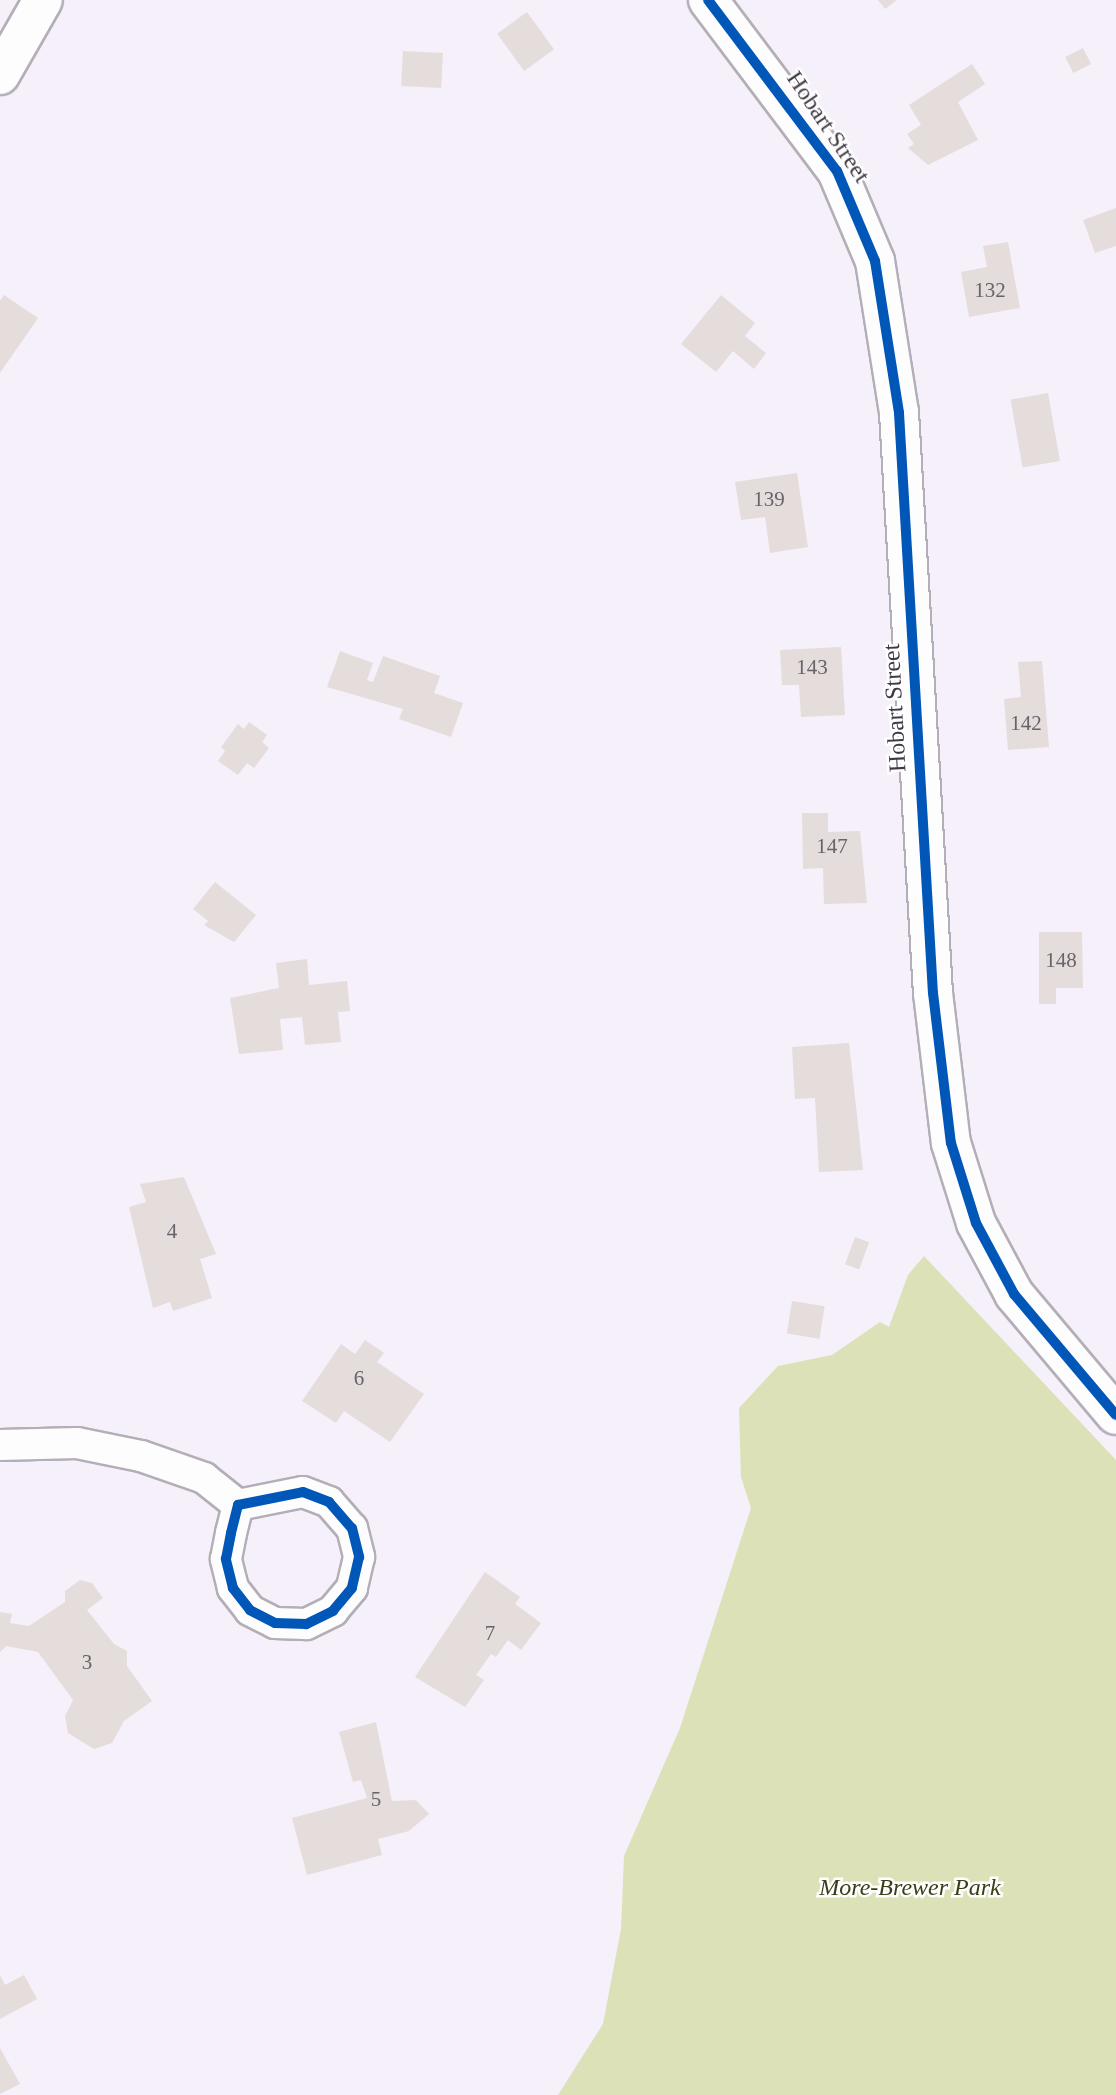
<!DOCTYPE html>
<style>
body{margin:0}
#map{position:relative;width:1116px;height:2095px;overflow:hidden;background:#f5f0f9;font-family:"Times New Roman",serif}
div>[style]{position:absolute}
.green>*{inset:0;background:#dce1b7}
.building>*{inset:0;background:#e4dddc;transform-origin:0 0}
.roads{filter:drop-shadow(2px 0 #b3aeb7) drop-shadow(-2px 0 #b3aeb7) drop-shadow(0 2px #b3aeb7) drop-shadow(0 -2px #b3aeb7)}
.street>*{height:30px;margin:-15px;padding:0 15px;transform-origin:15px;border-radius:15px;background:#fefdfe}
.secondary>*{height:38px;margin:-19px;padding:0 19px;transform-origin:19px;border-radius:19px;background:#fefdfe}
.cycleway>*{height:10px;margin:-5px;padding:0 5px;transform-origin:5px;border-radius:5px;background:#0057b8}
span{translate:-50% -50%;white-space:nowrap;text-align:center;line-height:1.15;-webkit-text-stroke:5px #fefefe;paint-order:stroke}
.number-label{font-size:21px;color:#68626a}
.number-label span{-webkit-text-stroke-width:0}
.street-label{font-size:24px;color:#3f3944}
.park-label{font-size:24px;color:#393e17;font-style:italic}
</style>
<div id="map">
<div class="green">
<i style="clip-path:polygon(924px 1256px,1116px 1460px,1116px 2095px,558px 2095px,603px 2024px,621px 1929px,624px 1856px,680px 1728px,751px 1508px,741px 1477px,739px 1408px,778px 1366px,832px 1355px,880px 1322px,889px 1327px,908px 1275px)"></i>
</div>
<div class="building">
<i style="clip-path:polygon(878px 0,897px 0,885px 9px)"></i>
<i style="left:527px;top:12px;width:46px;height:37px;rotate:54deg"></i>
<i style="left:1083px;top:48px;width:18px;height:20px;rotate:63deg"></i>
<i style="left:403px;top:51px;width:40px;height:35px;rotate:3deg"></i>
<i style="clip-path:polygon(972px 64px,985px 84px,958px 102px,978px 140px,928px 165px,908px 148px,914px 144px,907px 134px,921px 125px,909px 105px)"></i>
<i style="clip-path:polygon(1116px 208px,1116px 246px,1095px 253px,1083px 220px)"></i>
<i style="clip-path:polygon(1008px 242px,1020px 308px,969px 317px,961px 272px,987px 267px,983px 246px)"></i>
<i style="clip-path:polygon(4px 295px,38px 318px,0 373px,0 301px)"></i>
<i style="clip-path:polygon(721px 295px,755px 323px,745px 336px,766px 353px,754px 369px,733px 351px,716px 372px,681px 344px)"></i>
<i style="left:1048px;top:393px;width:69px;height:38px;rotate:80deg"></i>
<i style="clip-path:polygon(797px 473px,808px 547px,770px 553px,765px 517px,741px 520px,735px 482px)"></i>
<i style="clip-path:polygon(841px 647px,845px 715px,801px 717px,799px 685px,782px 685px,780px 650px)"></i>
<i style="clip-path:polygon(340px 651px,373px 663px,367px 680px,373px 682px,383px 656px,440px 676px,434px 693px,463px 703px,451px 737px,399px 719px,403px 709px,327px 687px)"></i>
<i style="clip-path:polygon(1042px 661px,1049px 747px,1008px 750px,1004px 699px,1021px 697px,1018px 662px)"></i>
<i style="clip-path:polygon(249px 722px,267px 735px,262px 742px,269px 748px,254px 768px,247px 763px,238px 775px,218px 761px,225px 751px,221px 747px,238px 724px,244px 729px)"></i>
<i style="clip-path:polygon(802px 813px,828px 813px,828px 832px,860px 831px,867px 903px,824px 904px,823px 868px,803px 869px)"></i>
<i style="clip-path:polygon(215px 882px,256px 915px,234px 942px,204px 925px,208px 921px,193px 909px)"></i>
<i style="clip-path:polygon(1039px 932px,1082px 932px,1083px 988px,1056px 988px,1056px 1004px,1039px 1004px)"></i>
<i style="clip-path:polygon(307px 959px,309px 985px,347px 981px,350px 1011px,338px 1012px,341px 1042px,305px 1045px,302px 1017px,280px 1019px,283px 1050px,239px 1054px,230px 998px,279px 988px,276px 963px)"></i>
<i style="clip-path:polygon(849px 1043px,863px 1170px,819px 1172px,815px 1098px,795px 1099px,792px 1047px)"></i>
<i style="clip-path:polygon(184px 1177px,216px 1254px,200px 1259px,212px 1298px,173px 1311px,170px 1302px,153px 1308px,129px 1207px,146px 1202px,140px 1184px)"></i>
<i style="left:855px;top:1237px;width:15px;height:29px;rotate:20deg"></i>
<i style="left:792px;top:1301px;width:33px;height:33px;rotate:9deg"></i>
<i style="clip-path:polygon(365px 1340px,384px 1353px,377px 1362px,424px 1394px,390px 1442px,344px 1411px,336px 1423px,302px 1401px,341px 1344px,355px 1354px)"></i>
<i style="clip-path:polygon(485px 1572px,520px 1597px,515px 1604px,541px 1623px,521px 1650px,508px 1640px,496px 1657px,491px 1654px,476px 1675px,484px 1680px,465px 1707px,415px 1677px)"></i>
<i style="clip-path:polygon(80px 1580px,92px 1583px,103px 1598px,87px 1610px,114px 1644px,127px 1651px,127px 1666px,152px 1701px,124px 1721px,112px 1743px,94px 1749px,68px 1733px,65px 1716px,73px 1700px,38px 1652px,6px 1646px,0 1652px,0 1612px,12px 1614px,10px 1623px,29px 1626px,65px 1602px,65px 1591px)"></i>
<i style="clip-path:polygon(376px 1722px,392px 1801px,416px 1800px,429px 1814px,409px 1831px,378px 1839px,382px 1855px,307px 1875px,292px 1818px,367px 1798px,361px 1780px,353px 1782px,339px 1732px)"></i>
<i style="clip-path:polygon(0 1975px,5px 1985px,24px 1975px,37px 1999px,0 2019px)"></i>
<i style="clip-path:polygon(0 2048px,20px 2084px,0 2094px)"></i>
</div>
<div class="roads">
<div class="street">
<i style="left:0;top:1445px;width:77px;rotate:-1.5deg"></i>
<i style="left:77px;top:1443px;width:65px;rotate:11.5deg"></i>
<i style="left:141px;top:1456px;width:67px;rotate:19.2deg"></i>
<i style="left:204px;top:1478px;width:43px;rotate:38.5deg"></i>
<i style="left:303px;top:1492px;width:28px;rotate:21deg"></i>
<i style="left:329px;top:1502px;width:35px;rotate:49deg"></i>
<i style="left:352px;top:1528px;width:30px;rotate:76deg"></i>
<i style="left:359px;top:1557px;width:32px;rotate:103deg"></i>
<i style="left:352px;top:1588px;width:30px;rotate:130deg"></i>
<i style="left:333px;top:1611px;width:30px;rotate:154deg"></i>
<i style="left:306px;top:1624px;width:31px;rotate:-178deg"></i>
<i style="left:275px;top:1623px;width:28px;rotate:-153deg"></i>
<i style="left:250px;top:1610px;width:28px;rotate:-128deg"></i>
<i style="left:233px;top:1588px;width:30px;rotate:-104deg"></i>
<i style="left:226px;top:1559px;width:26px;rotate:-79deg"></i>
<i style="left:231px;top:1533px;width:29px;rotate:-76deg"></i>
<i style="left:238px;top:1505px;width:66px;rotate:-11.3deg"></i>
</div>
<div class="secondary">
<i style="left:708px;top:0;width:214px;rotate:53deg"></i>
<i style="left:837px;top:171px;width:98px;rotate:67.1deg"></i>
<i style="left:875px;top:261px;width:154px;rotate:81deg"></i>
<i style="left:899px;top:413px;width:581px;rotate:86.65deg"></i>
<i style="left:933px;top:993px;width:151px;rotate:83.2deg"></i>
<i style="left:951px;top:1143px;width:84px;rotate:72.6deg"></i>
<i style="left:976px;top:1223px;width:81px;rotate:61.8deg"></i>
<i style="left:1014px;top:1294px;width:158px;rotate:49.9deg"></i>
<i style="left:0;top:75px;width:86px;rotate:-60.2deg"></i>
</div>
</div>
<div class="cycleway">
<i style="left:708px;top:0;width:214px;rotate:53deg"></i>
<i style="left:837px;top:171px;width:98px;rotate:67.1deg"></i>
<i style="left:875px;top:261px;width:154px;rotate:81deg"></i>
<i style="left:899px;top:413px;width:581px;rotate:86.65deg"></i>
<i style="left:933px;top:993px;width:151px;rotate:83.2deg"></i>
<i style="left:951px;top:1143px;width:84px;rotate:72.6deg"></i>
<i style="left:976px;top:1223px;width:81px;rotate:61.8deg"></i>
<i style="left:1014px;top:1294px;width:158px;rotate:49.9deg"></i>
<i style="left:303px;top:1492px;width:28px;rotate:21deg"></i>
<i style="left:329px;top:1502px;width:35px;rotate:49deg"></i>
<i style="left:352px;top:1528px;width:30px;rotate:76deg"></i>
<i style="left:359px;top:1557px;width:32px;rotate:103deg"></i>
<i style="left:352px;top:1588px;width:30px;rotate:130deg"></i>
<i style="left:333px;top:1611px;width:30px;rotate:154deg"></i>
<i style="left:306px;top:1624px;width:31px;rotate:-178deg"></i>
<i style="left:275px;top:1623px;width:28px;rotate:-153deg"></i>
<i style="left:250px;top:1610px;width:28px;rotate:-128deg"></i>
<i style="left:233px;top:1588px;width:30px;rotate:-104deg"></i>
<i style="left:226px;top:1559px;width:26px;rotate:-79deg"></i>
<i style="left:231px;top:1533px;width:29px;rotate:-76deg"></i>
<i style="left:238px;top:1505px;width:66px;rotate:-11.3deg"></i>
</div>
<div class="number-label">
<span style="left:990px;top:290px">132</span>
<span style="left:769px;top:499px">139</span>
<span style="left:812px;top:667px">143</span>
<span style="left:1026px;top:723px">142</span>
<span style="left:832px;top:846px">147</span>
<span style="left:1061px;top:960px">148</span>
<span style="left:172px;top:1231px">4</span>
<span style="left:359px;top:1378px">6</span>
<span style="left:490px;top:1633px">7</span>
<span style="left:87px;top:1662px">3</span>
<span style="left:376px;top:1799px">5</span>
</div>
<div class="street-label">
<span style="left:828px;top:127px;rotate:56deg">Hobart Street</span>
<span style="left:895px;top:708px;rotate:-93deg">Hobart Street</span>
</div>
<div class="park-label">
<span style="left:910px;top:1888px">More-Brewer Park</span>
</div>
</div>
